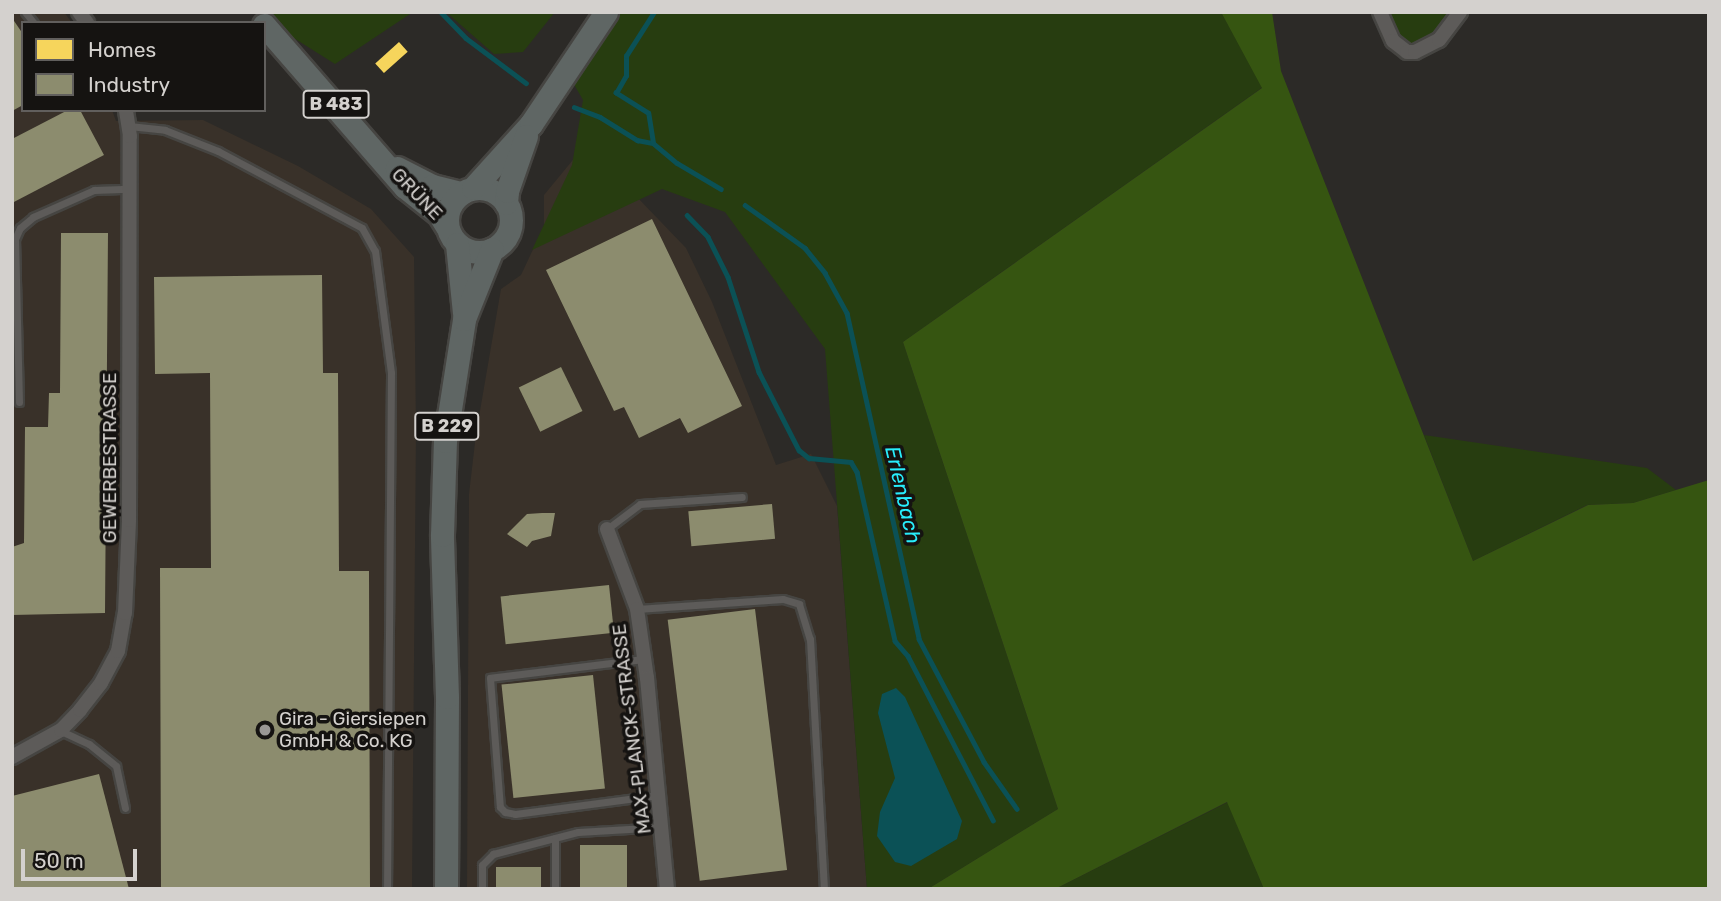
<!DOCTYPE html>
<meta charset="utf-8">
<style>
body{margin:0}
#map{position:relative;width:1721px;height:901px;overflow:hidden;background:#2c2a27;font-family:Rubik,sans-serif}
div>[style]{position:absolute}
.built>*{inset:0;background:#393129}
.green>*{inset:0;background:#273d10}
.forest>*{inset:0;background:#365511}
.water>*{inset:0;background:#0b5156}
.homes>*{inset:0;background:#f6d55c;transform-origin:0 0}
.industry>*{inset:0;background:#8c8c6e;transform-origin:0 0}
.stream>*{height:4.5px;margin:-2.25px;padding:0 2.25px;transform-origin:2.25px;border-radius:2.25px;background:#0b5156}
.roads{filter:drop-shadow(2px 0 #464542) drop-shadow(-2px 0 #464542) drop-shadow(0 2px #464542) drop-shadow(0 -2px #464542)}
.service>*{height:7px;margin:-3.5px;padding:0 3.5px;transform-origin:3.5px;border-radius:3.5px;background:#5d5b59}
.minor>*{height:14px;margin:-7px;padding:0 7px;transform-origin:7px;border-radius:7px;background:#5d5b59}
.primary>*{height:23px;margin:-11.5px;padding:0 11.5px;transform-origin:11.5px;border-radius:11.5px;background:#5f6664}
.primary>.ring{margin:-11.5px;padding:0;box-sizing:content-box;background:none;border:23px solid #5f6664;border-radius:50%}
.dots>*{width:19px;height:19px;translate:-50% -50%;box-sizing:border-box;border:4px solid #151311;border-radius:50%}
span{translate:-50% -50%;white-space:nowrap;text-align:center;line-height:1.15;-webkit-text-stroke:7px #151311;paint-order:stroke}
.shield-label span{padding:2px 5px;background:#151311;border:2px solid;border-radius:5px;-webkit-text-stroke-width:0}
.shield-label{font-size:18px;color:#d4d1ce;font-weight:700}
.street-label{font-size:19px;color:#d4d1ce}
.poi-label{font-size:19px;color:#d4d1ce}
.left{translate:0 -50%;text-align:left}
.water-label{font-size:21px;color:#28edfc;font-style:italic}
.frame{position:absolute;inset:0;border:14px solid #d4d1ce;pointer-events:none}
.legend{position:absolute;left:21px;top:21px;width:245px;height:91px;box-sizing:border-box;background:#151311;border:2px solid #615f5d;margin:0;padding:9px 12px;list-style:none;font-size:21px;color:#d4d1ce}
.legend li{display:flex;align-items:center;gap:14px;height:35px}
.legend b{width:35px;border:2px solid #615f5d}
.scale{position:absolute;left:21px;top:849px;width:116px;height:32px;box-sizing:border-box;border:4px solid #d4d1ce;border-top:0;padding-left:9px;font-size:21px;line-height:24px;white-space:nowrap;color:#d4d1ce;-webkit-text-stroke:5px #151311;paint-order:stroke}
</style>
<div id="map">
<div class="built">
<i style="clip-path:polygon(12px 12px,64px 12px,72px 23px,23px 23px,23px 110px,112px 110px,116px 121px,203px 120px,298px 166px,371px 209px,414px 257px,416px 431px,412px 889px,12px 889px)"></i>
<i style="clip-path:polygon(586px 144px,686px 248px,712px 302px,776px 465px,811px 454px,837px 506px,867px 889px,467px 889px,469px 494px,476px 434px,501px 289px,521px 275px,544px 226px,544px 195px)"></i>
</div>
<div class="green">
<i style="clip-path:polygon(268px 12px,413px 12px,335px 64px,289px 35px)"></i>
<i style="clip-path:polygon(446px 12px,555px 12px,523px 52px,494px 54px)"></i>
<i style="clip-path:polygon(618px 12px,1221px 12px,1263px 87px,903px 342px,1058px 809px,928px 889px,867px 889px,825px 349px,725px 212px,662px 189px,532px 250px,572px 165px,583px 100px,572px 81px)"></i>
<i style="clip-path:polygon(1385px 12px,1456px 12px,1435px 37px,1414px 47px,1404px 42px,1393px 31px)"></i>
<i style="clip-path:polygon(1424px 435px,1647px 468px,1676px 490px,1633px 503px,1587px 505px,1473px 561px)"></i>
<i style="clip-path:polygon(1228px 802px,1264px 889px,1055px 889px)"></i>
</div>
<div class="forest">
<i style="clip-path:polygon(1221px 12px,1272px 12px,1281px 71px,1473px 561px,1588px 505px,1633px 503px,1709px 480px,1709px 889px,1264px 889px,1227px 802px,1055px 889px,928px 889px,1058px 809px,903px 342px,1262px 88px)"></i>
</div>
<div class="water">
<i style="clip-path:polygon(896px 688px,905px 697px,962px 821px,957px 839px,911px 866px,895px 862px,877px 836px,880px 812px,895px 778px,878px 713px,882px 694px)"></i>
</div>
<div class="homes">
<i style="left:399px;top:42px;width:13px;height:32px;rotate:48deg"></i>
</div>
<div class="industry">
<i style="clip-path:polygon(12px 18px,23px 34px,23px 105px,12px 111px)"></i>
<i style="clip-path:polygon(68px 110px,80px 110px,104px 155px,12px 203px,12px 139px)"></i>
<i style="clip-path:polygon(652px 219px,742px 406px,688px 433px,680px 418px,639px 438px,624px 407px,614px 411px,546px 270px)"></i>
<i style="clip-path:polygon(61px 233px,108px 233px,105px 613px,12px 615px,12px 547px,24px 543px,25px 427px,48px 427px,49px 393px,60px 393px)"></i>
<i style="clip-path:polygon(322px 275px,323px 373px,338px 373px,339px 571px,369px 571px,370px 889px,161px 889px,160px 568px,211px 568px,210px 373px,155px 374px,154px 277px)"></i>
<i style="left:561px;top:367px;width:49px;height:47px;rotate:64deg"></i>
<i style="left:772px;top:504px;width:35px;height:84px;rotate:85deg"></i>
<i style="clip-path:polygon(542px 513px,555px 513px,551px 536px,532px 541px,527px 547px,507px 534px,527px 514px)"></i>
<i style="left:609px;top:585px;width:48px;height:109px;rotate:84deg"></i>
<i style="left:755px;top:609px;width:263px;height:88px;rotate:83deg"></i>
<i style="left:593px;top:675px;width:114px;height:92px;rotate:84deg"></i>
<i style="clip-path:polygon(99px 774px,129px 889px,12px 889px,12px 796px)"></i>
<i style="left:580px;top:845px;width:47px;height:44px"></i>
<i style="left:496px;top:867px;width:45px;height:22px"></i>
</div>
<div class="stream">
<i style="left:441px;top:12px;width:36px;rotate:46deg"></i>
<i style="left:466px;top:38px;width:75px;rotate:36.9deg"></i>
<i style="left:574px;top:107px;width:28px;rotate:21deg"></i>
<i style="left:600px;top:117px;width:44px;rotate:31.9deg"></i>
<i style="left:637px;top:140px;width:16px;rotate:11deg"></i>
<i style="left:653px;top:143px;width:31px;rotate:40deg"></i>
<i style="left:677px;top:163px;width:51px;rotate:30.6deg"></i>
<i style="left:653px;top:143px;width:30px;rotate:-99deg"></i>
<i style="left:648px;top:113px;width:38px;rotate:-148deg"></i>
<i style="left:616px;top:93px;width:20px;rotate:-60deg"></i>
<i style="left:626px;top:76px;width:20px;rotate:-90deg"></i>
<i style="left:626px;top:56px;width:52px;rotate:-57.5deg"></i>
<i style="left:745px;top:205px;width:74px;rotate:35.6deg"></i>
<i style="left:805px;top:248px;width:32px;rotate:51deg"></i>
<i style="left:825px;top:273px;width:46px;rotate:61.2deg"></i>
<i style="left:847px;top:313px;width:334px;rotate:77.5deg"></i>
<i style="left:919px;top:639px;width:139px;rotate:62.1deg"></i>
<i style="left:984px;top:762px;width:57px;rotate:54.9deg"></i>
<i style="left:687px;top:215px;width:30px;rotate:46deg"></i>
<i style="left:708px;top:237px;width:45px;rotate:63.4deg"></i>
<i style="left:728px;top:277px;width:100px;rotate:71.9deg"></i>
<i style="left:759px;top:372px;width:88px;rotate:62.9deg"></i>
<i style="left:799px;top:450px;width:13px;rotate:39deg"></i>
<i style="left:809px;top:458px;width:42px;rotate:5.4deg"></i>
<i style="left:851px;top:462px;width:12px;rotate:59deg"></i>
<i style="left:857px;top:472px;width:173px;rotate:77.3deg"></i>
<i style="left:895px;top:641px;width:20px;rotate:49deg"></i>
<i style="left:908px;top:656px;width:185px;rotate:62.6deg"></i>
</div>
<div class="roads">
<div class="service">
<i style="left:25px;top:12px;width:14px;rotate:51deg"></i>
<i style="left:129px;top:126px;width:36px;rotate:6deg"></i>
<i style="left:165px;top:130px;width:57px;rotate:21.6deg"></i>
<i style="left:218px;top:151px;width:163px;rotate:28.1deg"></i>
<i style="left:362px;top:228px;width:26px;rotate:61deg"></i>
<i style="left:375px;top:251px;width:123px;rotate:82.5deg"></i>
<i style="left:391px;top:373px;width:516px;rotate:90.44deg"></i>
<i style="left:19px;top:402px;width:163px;rotate:-91.4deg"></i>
<i style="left:15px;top:239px;width:12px;rotate:-66deg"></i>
<i style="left:20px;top:228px;width:17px;rotate:-40deg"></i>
<i style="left:33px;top:217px;width:67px;rotate:-23.9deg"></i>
<i style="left:94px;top:190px;width:35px;rotate:-2deg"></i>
<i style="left:607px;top:529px;width:41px;rotate:-37.1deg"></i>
<i style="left:640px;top:504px;width:102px;rotate:-3.9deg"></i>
<i style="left:637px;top:609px;width:146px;rotate:-3.9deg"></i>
<i style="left:783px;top:599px;width:17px;rotate:17deg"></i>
<i style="left:799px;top:604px;width:37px;rotate:73deg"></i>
<i style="left:810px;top:639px;width:250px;rotate:86.8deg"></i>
<i style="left:644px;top:659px;width:155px;rotate:173deg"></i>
<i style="left:490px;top:678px;width:129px;rotate:85.6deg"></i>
<i style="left:500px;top:807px;width:7px;rotate:45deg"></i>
<i style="left:505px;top:812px;width:10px;rotate:11deg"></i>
<i style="left:515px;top:814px;width:145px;rotate:-7.5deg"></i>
<i style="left:61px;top:731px;width:31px;rotate:25deg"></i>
<i style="left:89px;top:744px;width:35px;rotate:39deg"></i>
<i style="left:116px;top:766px;width:43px;rotate:77.9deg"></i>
<i style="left:482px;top:889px;width:24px;rotate:-90deg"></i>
<i style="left:482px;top:865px;width:16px;rotate:-45deg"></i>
<i style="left:493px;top:854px;width:88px;rotate:-14.5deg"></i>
<i style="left:578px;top:832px;width:85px;rotate:-3.4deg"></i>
<i style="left:555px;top:889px;width:51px;rotate:-90deg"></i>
</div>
<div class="minor">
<i style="left:79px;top:12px;width:14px;rotate:54deg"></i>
<i style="left:1380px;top:12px;width:32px;rotate:66deg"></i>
<i style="left:1393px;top:41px;width:18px;rotate:38deg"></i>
<i style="left:1407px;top:52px;width:8px"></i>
<i style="left:1415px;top:52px;width:27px;rotate:-27deg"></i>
<i style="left:1439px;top:40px;width:35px;rotate:-53deg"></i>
<i style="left:607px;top:529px;width:85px;rotate:69.4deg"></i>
<i style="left:637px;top:609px;width:70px;rotate:81.8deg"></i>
<i style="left:647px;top:678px;width:212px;rotate:84.6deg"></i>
<i style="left:12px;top:757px;width:56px;rotate:-28.9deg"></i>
<i style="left:61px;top:730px;width:28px;rotate:-46deg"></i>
<i style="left:80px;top:710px;width:34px;rotate:-52deg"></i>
<i style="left:101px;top:683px;width:36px;rotate:-62deg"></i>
<i style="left:118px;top:651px;width:39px;rotate:-80deg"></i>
<i style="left:125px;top:613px;width:93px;rotate:-87.5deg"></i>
<i style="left:129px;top:520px;width:384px;rotate:-89.9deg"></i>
<i style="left:130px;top:136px;width:26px;rotate:-99deg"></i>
</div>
<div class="primary">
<i style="left:264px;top:25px;width:215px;rotate:49deg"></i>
<i style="left:405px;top:187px;width:43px;rotate:38.5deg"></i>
<i style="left:439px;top:214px;width:15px;rotate:58deg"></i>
<i style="left:397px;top:168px;width:39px;rotate:27deg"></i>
<i style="left:432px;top:186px;width:30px;rotate:14deg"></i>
<i class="ring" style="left:447px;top:188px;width:41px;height:41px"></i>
<i style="left:473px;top:188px;width:86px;rotate:-47.8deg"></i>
<i style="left:531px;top:124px;width:135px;rotate:-56.2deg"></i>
<i style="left:506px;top:203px;width:12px;rotate:-85deg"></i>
<i style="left:507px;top:191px;width:58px;rotate:-70.9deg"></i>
<i style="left:457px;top:244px;width:69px;rotate:84.2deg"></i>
<i style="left:446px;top:889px;width:192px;rotate:-89.7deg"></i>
<i style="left:447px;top:697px;width:162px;rotate:-91.8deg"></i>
<i style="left:442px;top:535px;width:94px;rotate:-88.2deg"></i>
<i style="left:445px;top:441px;width:123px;rotate:-81.1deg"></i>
<i style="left:464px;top:319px;width:75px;rotate:-68.2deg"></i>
</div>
</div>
<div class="dots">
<i style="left:265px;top:730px;background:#999794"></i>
</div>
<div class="shield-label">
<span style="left:336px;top:104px">B 483</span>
<span style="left:447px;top:426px">B 229</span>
</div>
<div class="street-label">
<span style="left:417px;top:194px;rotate:46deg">GRÜNE</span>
<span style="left:110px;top:458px;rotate:-90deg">GEWERBESTRASSE</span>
<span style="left:632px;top:729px;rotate:-97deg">MAX-PLANCK-STRASSE</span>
</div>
<div class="poi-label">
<span class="left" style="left:279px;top:730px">Gira - Giersiepen<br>GmbH &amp; Co. KG</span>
</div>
<div class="water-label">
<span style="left:903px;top:495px;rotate:77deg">Erlenbach</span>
</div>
<div class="frame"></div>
<ul class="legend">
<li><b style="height:19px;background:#f6d55c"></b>Homes</li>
<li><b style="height:19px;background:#8c8c6e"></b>Industry</li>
</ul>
<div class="scale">50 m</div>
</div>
